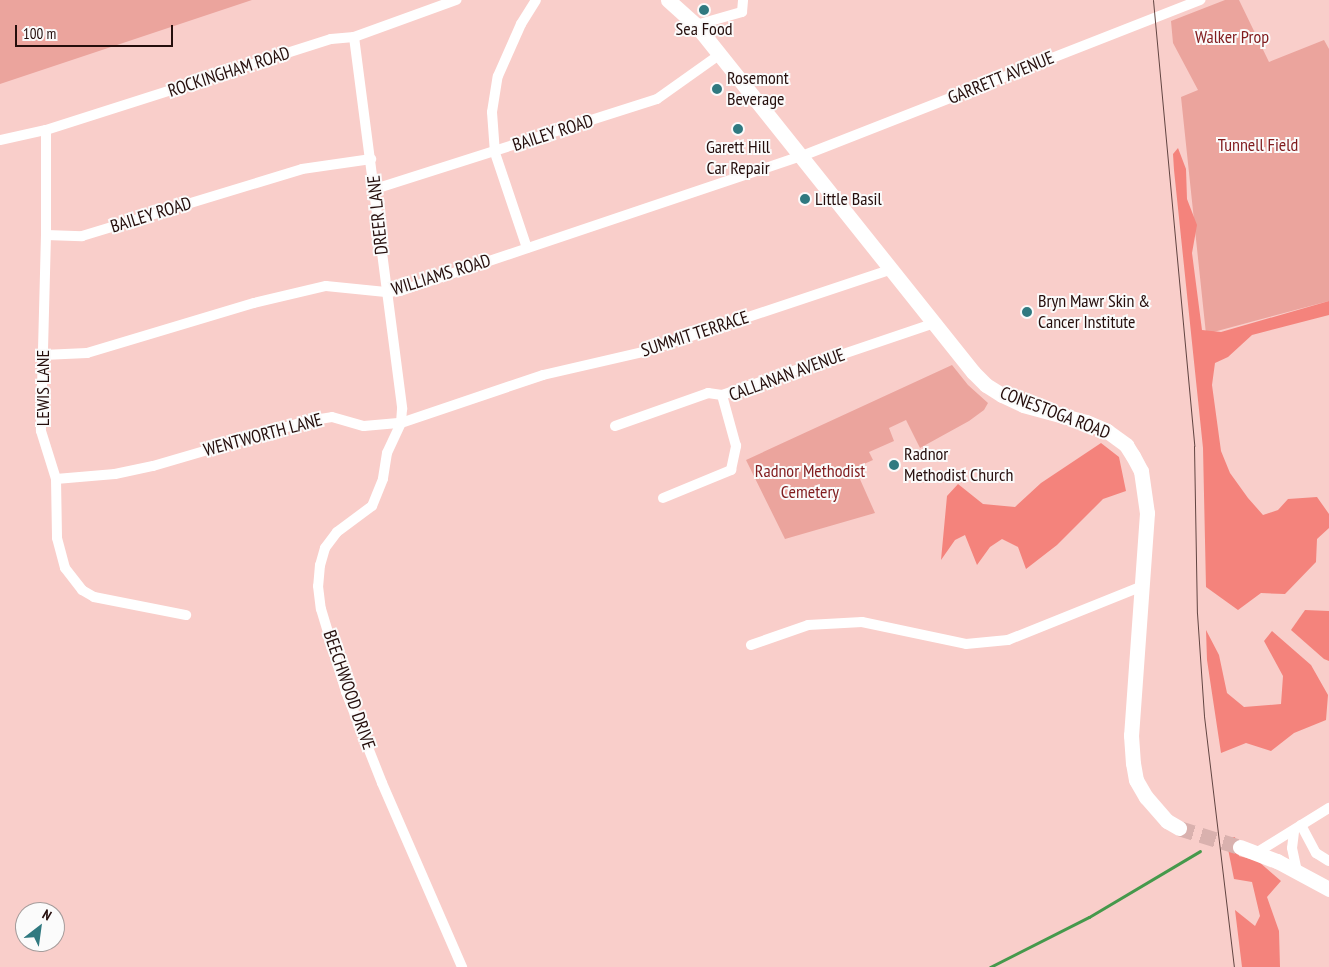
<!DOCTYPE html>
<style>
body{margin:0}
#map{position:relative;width:1329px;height:967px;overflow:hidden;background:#f9ceca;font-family:"PT Sans Narrow",sans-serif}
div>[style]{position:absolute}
.green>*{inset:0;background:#eba49d}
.forest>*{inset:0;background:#f4837c}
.stream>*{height:3px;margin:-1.5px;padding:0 1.5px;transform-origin:1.5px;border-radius:1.5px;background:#46994c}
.secondary-tunnel>*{height:15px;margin-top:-7.5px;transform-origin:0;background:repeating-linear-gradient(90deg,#d9b1ae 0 15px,transparent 0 23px)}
.minor>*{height:10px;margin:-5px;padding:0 5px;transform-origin:5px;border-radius:5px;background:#fff}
.secondary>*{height:15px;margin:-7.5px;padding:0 7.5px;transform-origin:7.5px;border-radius:7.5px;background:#fff}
.tram>*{height:1px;margin:-0.5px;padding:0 0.5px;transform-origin:0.5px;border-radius:0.5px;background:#624542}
.dots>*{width:14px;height:14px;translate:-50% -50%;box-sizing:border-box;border:2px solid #fbfbfb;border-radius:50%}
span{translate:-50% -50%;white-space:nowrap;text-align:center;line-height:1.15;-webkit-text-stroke:4px #fbfbfb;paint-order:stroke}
.poi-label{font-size:18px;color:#250e0c}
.left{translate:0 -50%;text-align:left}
.park-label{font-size:18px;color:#811c1e}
.street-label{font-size:18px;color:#250e0c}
.north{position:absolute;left:15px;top:902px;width:50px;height:50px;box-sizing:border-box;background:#fbfbfb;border:1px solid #a59c9b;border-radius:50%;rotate:30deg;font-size:14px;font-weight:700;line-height:20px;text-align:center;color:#250e0c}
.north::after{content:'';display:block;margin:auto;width:18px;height:22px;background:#307980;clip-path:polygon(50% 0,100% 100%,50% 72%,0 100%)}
.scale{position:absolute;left:15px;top:25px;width:158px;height:22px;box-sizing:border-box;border:2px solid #250e0c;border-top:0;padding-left:6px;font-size:15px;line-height:18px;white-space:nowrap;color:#250e0c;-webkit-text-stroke:4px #fbfbfb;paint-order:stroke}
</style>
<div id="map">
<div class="green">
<i style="clip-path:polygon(0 0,252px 0,0 84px)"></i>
<i style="clip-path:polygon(1225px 0,1239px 0,1269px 62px,1324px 40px,1329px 49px,1329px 301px,1206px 334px,1181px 97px,1198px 90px,1173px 43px,1171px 21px)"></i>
<i style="clip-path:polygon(952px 365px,968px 385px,988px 403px,984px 410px,969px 421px,920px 448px,906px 420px,889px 428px,894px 441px,869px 452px,873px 460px,855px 468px,875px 513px,785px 539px,746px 460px)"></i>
</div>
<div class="forest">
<i style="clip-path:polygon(1178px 148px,1186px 169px,1187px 199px,1197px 225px,1192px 253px,1202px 330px,1221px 332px,1329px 301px,1329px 315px,1252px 335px,1228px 357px,1215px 363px,1212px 385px,1221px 451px,1230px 473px,1248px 498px,1263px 515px,1278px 510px,1288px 499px,1317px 497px,1329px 514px,1329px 528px,1317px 539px,1316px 562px,1285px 594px,1261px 593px,1238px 610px,1206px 587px,1203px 448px,1174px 170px,1173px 154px)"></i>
<i style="clip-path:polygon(1101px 443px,1119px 457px,1126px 491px,1103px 499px,1057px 545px,1026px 569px,1018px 547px,1002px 539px,990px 547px,977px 565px,965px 535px,955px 540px,941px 560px,947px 496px,958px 484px,983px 504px,1015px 507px,1041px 483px)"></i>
<i style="clip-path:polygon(1305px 610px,1329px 611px,1329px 661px,1324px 659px,1291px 630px)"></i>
<i style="clip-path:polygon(1206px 630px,1219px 655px,1227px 693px,1244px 707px,1281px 704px,1283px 676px,1264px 641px,1272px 631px,1311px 665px,1328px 695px,1326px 720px,1294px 733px,1271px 751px,1246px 743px,1221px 753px,1207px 660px)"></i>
<i style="clip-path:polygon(1235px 837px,1239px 856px,1258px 861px,1281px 881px,1267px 897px,1279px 931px,1280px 967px,1242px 967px,1235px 910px,1255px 926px,1260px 916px,1252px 882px,1234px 879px,1226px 839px)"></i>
</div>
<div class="stream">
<i style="left:990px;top:967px;width:111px;rotate:-26.8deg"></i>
<i style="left:1089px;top:917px;width:129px;rotate:-30.7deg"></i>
</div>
<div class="secondary-tunnel">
<i style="left:1179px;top:828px;width:64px;rotate:17.3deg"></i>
</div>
<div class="minor">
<i style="left:696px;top:25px;width:48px;rotate:-15.8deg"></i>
<i style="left:742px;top:12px;width:12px;rotate:-85deg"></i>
<i style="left:354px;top:37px;width:375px;rotate:82.6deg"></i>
<i style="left:402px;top:409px;width:14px;rotate:94deg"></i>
<i style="left:401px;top:423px;width:33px;rotate:115deg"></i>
<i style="left:387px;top:453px;width:26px;rotate:99deg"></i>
<i style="left:383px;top:479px;width:29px;rotate:112deg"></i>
<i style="left:372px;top:506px;width:44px;rotate:143.4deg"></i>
<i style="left:337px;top:532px;width:20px;rotate:127deg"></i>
<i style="left:325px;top:548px;width:18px;rotate:106deg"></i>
<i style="left:320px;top:565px;width:21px;rotate:95deg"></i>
<i style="left:318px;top:586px;width:23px;rotate:83deg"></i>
<i style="left:321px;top:609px;width:87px;rotate:73.2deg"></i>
<i style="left:346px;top:692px;width:98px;rotate:68.4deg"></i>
<i style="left:382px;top:783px;width:201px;rotate:66.5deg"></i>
<i style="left:46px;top:130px;width:105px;rotate:90deg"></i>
<i style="left:46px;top:235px;width:196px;rotate:91.5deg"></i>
<i style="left:41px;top:431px;width:50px;rotate:72.6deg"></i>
<i style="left:56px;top:479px;width:59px;rotate:89deg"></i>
<i style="left:57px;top:538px;width:31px;rotate:75deg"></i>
<i style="left:65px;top:568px;width:28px;rotate:52deg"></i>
<i style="left:82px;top:590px;width:14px;rotate:30deg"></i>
<i style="left:94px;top:597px;width:94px;rotate:11.1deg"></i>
<i style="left:0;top:140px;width:47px;rotate:-12.3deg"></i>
<i style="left:46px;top:130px;width:299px;rotate:-17.7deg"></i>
<i style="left:331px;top:39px;width:23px;rotate:-5deg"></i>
<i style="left:354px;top:37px;width:109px;rotate:-19.9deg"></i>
<i style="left:375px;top:189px;width:296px;rotate:-17.7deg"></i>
<i style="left:657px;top:99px;width:76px;rotate:-35.4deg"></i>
<i style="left:46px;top:235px;width:36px;rotate:2deg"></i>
<i style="left:82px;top:236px;width:230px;rotate:-16.9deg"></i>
<i style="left:302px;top:169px;width:70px;rotate:-8.2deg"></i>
<i style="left:527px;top:248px;width:100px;rotate:-108.6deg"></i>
<i style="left:495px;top:153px;width:41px;rotate:-94.2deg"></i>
<i style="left:492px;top:112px;width:36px;rotate:-81deg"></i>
<i style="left:498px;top:76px;width:57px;rotate:-66.1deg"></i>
<i style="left:521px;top:24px;width:28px;rotate:-58deg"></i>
<i style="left:43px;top:355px;width:44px;rotate:-2.6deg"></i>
<i style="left:87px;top:353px;width:174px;rotate:-16.7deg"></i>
<i style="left:254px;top:303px;width:74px;rotate:-13.3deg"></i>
<i style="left:326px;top:286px;width:60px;rotate:5.7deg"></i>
<i style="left:386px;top:292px;width:14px;rotate:-4deg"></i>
<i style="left:400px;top:291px;width:424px;rotate:-18.6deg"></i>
<i style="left:802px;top:156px;width:428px;rotate:-21.4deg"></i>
<i style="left:615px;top:426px;width:99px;rotate:-19.5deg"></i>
<i style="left:708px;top:393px;width:14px;rotate:8deg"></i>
<i style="left:56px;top:479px;width:59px;rotate:-4.8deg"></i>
<i style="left:115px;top:474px;width:39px;rotate:-12deg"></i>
<i style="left:153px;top:466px;width:160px;rotate:-16.3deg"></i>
<i style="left:307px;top:421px;width:25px;rotate:-9deg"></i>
<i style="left:332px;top:417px;width:33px;rotate:16deg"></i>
<i style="left:364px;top:426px;width:37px;rotate:-5deg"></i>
<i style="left:401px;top:423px;width:150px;rotate:-18.7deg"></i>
<i style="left:543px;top:375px;width:103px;rotate:-13deg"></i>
<i style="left:643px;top:352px;width:262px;rotate:-18.4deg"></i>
<i style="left:663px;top:498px;width:74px;rotate:-22.4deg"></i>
<i style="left:731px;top:470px;width:25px;rotate:-78deg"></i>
<i style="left:736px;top:446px;width:53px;rotate:-105.4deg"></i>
<i style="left:722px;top:395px;width:225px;rotate:-18.7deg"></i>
<i style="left:751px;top:645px;width:60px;rotate:-19.3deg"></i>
<i style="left:808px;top:625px;width:54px;rotate:-3.2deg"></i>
<i style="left:862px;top:622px;width:106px;rotate:11.9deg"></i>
<i style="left:966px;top:644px;width:42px;rotate:-5.4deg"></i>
<i style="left:1008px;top:640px;width:144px;rotate:-21.9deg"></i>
<i style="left:1301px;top:825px;width:32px;rotate:62deg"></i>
<i style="left:1316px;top:853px;width:15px;rotate:32deg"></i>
<i style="left:1294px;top:832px;width:16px;rotate:97deg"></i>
<i style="left:1292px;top:848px;width:24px;rotate:78deg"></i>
<i style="left:1256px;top:853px;width:86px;rotate:-31.7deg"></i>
</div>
<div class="secondary">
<i style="left:668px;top:0;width:38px;rotate:42deg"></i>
<i style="left:696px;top:25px;width:444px;rotate:51.4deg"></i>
<i style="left:973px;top:372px;width:18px;rotate:45deg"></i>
<i style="left:986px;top:385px;width:19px;rotate:32deg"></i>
<i style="left:1002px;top:395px;width:23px;rotate:25deg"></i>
<i style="left:1023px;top:405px;width:65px;rotate:15.1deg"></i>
<i style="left:1086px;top:422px;width:23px;rotate:23deg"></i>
<i style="left:1107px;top:431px;width:24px;rotate:36deg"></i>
<i style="left:1126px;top:445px;width:13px;rotate:58deg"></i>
<i style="left:1133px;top:456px;width:17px;rotate:62deg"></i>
<i style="left:1141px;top:471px;width:42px;rotate:81.9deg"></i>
<i style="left:1147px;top:513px;width:223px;rotate:94.1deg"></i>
<i style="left:1131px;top:735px;width:28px;rotate:86deg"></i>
<i style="left:1133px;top:763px;width:17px;rotate:80deg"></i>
<i style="left:1136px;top:780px;width:20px;rotate:60deg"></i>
<i style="left:1146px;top:797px;width:32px;rotate:49deg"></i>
<i style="left:1167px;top:821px;width:14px;rotate:30deg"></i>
<i style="left:1240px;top:847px;width:40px;rotate:21deg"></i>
<i style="left:1277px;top:861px;width:59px;rotate:28.3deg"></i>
</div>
<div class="tram">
<i style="left:1153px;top:0;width:448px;rotate:84.7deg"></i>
<i style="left:1194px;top:446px;width:167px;rotate:89deg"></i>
<i style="left:1197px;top:613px;width:103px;rotate:86.1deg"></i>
<i style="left:1204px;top:716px;width:253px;rotate:83.2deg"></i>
</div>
<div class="dots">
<i style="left:704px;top:10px;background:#307980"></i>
<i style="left:717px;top:89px;background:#307980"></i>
<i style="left:738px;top:129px;background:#307980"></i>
<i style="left:805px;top:199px;background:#307980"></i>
<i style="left:1027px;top:312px;background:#307980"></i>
<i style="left:894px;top:465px;background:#307980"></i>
</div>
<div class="poi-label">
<span style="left:704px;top:29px">Sea Food</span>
<span class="left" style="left:727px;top:89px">Rosemont<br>Beverage</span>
<span style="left:738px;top:158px">Garett Hill<br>Car Repair</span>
<span class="left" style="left:815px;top:199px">Little Basil</span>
<span class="left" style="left:1038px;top:312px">Bryn Mawr Skin &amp;<br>Cancer Institute</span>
<span class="left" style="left:904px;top:465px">Radnor<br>Methodist Church</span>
</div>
<div class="park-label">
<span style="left:1232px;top:37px">Walker Prop</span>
<span style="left:1258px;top:145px">Tunnell Field</span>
<span style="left:810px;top:482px">Radnor Methodist<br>Cemetery</span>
</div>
<div class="street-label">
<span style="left:229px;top:72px;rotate:-18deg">ROCKINGHAM ROAD</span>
<span style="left:1001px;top:78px;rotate:-22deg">GARRETT AVENUE</span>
<span style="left:553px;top:133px;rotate:-18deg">BAILEY ROAD</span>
<span style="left:151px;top:215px;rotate:-17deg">BAILEY ROAD</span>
<span style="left:378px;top:215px;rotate:-96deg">DREER LANE</span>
<span style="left:441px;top:275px;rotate:-17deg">WILLIAMS ROAD</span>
<span style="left:695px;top:334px;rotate:-18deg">SUMMIT TERRACE</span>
<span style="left:787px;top:375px;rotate:-20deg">CALLANAN AVENUE</span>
<span style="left:43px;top:388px;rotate:-90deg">LEWIS LANE</span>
<span style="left:1055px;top:413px;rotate:21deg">CONESTOGA ROAD</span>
<span style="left:263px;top:435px;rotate:-15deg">WENTWORTH LANE</span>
<span style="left:349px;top:690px;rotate:71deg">BEECHWOOD DRIVE</span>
</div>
<div class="north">N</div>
<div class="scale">100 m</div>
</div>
